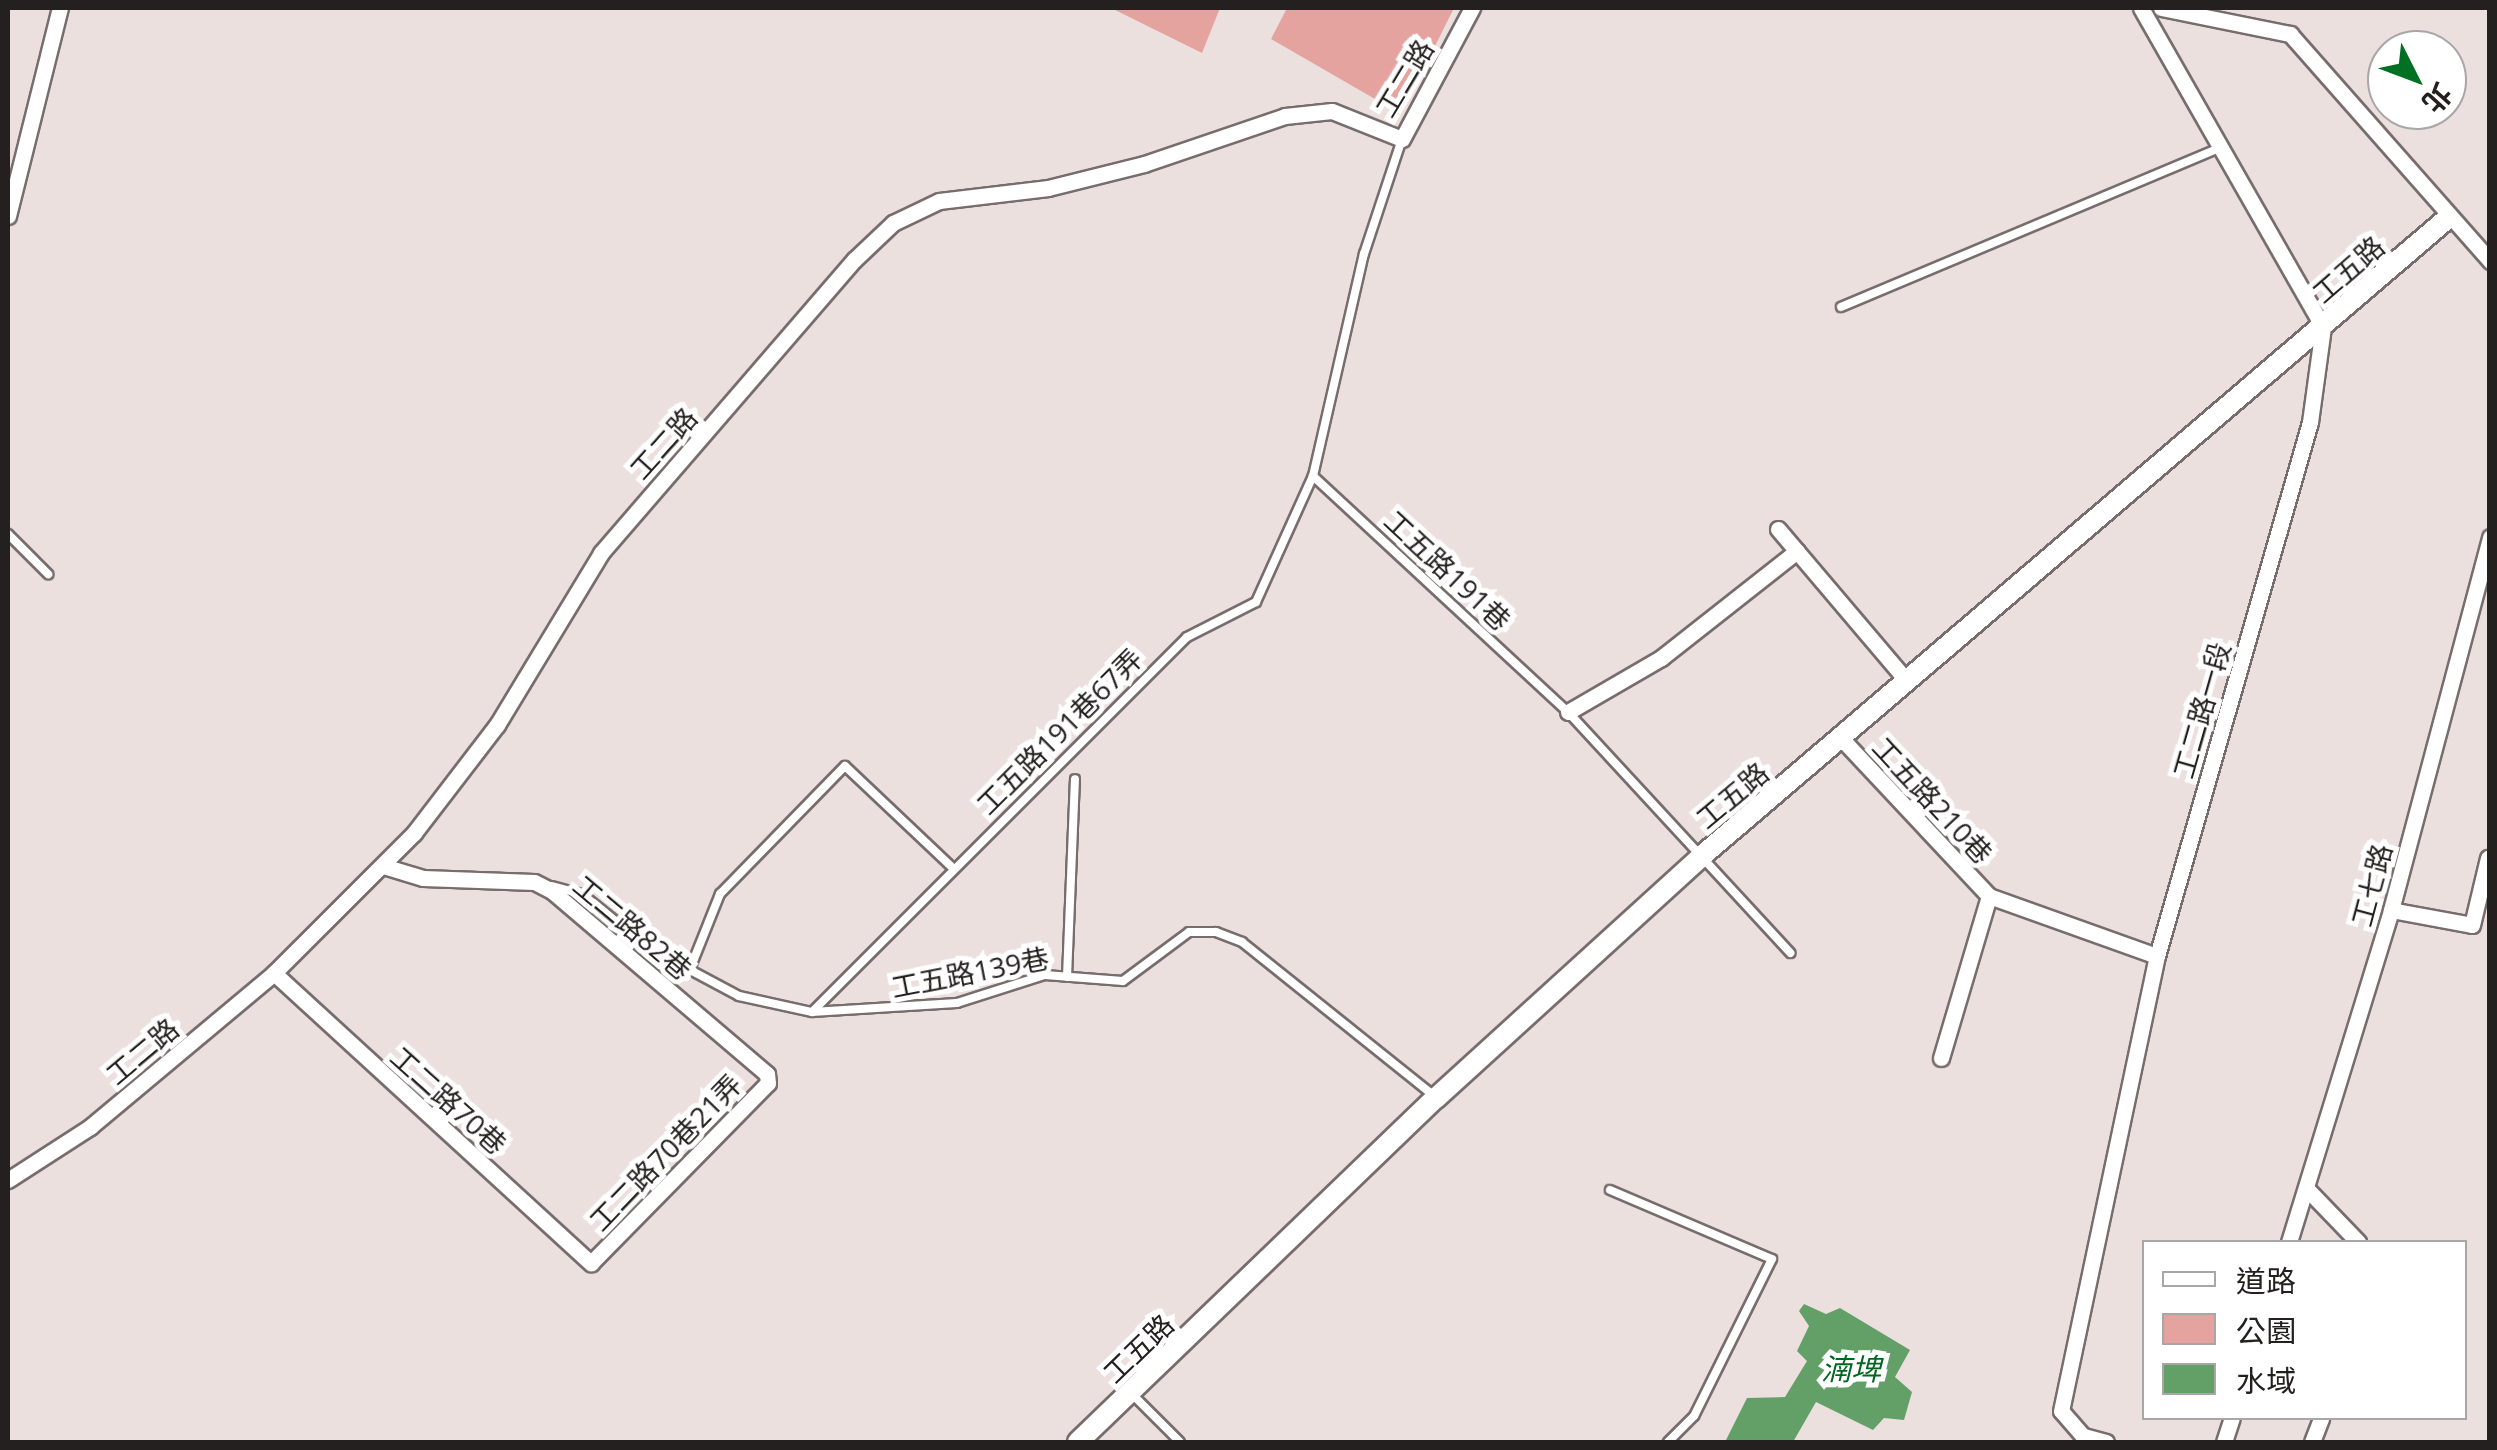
<!DOCTYPE html>
<meta charset="utf-8">
<style>
body{margin:0}
#map{position:relative;width:2497px;height:1450px;overflow:hidden;background:#ece0df;font-family:"Open Sans","Noto Sans TC",sans-serif}
div>[style]{position:absolute}
.green>*{inset:0;background:#e4a39e}
.water>*{inset:0;background:#62a068}
.roads{filter:drop-shadow(2px 0 #776d6c) drop-shadow(-2px 0 #776d6c) drop-shadow(0 2px #776d6c) drop-shadow(0 -2px #776d6c)}
.service>*{height:8px;margin:-4px;padding:0 4px;transform-origin:4px;border-radius:4px;background:#fff}
.minor>*{height:15px;margin:-7.5px;padding:0 7.5px;transform-origin:7.5px;border-radius:7.5px;background:#fff}
.tertiary>*{height:20px;margin:-10px;padding:0 10px;transform-origin:10px;border-radius:10px;background:#fff}
span{translate:-50% -50%;white-space:nowrap;text-align:center;line-height:1.15;-webkit-text-stroke:10px #fff;paint-order:stroke}
.street-label{font-size:28px;color:#252020}
.water-label{font-size:30px;color:#016720;font-style:italic}
.frame{position:absolute;inset:0;border:10px solid #252020;pointer-events:none}
.legend{position:absolute;left:2142px;top:1240px;width:325px;height:180px;box-sizing:border-box;background:#fff;border:2px solid #a8a6a6;margin:0;padding:12px 18px;list-style:none;font-size:30px;color:#252020}
.legend li{display:flex;align-items:center;gap:20px;height:50px}
.legend b{width:50px;border:2px solid #a8a6a6}
.north{position:absolute;left:2367px;top:30px;width:100px;height:100px;box-sizing:border-box;background:#fff;border:2px solid #a8a6a6;border-radius:50%;rotate:132deg;font-size:28px;font-weight:700;line-height:40px;text-align:center;color:#252020}
.north::after{content:'';display:block;margin:auto;width:35px;height:45px;background:#007123;clip-path:polygon(50% 0,100% 100%,50% 72%,0 100%)}
</style>
<div id="map">
<div class="green">
<i style="clip-path:polygon(1111px 8px,1220px 8px,1202px 53px)"></i>
<i style="clip-path:polygon(1287px 8px,1454px 8px,1401px 114px,1271px 39px)"></i>
</div>
<div class="water">
<i style="clip-path:polygon(1804px 1304px,1826px 1314px,1840px 1308px,1910px 1350px,1895px 1377px,1912px 1392px,1904px 1420px,1884px 1418px,1873px 1430px,1816px 1402px,1793px 1442px,1725px 1442px,1747px 1398px,1785px 1397px,1807px 1361px,1797px 1351px,1809px 1326px,1799px 1311px)"></i>
</div>
<div class="roads">
<div class="service">
<i style="left:1841px;top:307px;width:408px;rotate:-22.8deg"></i>
<i style="left:1313px;top:476px;width:347px;rotate:42.8deg"></i>
<i style="left:1568px;top:712px;width:328px;rotate:47.3deg"></i>
<i style="left:8px;top:534px;width:57px;rotate:45deg"></i>
<i style="left:552px;top:886px;width:31px;rotate:15deg"></i>
<i style="left:582px;top:894px;width:86px;rotate:38.9deg"></i>
<i style="left:649px;top:948px;width:102px;rotate:28.1deg"></i>
<i style="left:739px;top:996px;width:75px;rotate:12.4deg"></i>
<i style="left:812px;top:1012px;width:145px;rotate:-3.6deg"></i>
<i style="left:957px;top:1003px;width:92px;rotate:-17.7deg"></i>
<i style="left:1045px;top:975px;width:78px;rotate:4.4deg"></i>
<i style="left:1123px;top:981px;width:82px;rotate:-36.6deg"></i>
<i style="left:1189px;top:932px;width:27px"></i>
<i style="left:1216px;top:932px;width:28px;rotate:21deg"></i>
<i style="left:1242px;top:942px;width:245px;rotate:38.7deg"></i>
<i style="left:690px;top:969px;width:81px;rotate:-68.2deg"></i>
<i style="left:720px;top:894px;width:179px;rotate:-45.7deg"></i>
<i style="left:845px;top:766px;width:149px;rotate:43.4deg"></i>
<i style="left:1067px;top:977px;width:198px;rotate:-87.7deg"></i>
<i style="left:812px;top:1012px;width:530px;rotate:-45deg"></i>
<i style="left:1187px;top:637px;width:77px;rotate:-26.9deg"></i>
<i style="left:1256px;top:602px;width:138px;rotate:-65.7deg"></i>
<i style="left:1313px;top:476px;width:228px;rotate:-77.1deg"></i>
<i style="left:1364px;top:254px;width:121px;rotate:-71.7deg"></i>
<i style="left:1610px;top:1190px;width:176px;rotate:23.1deg"></i>
<i style="left:1772px;top:1259px;width:175px;rotate:116.4deg"></i>
<i style="left:1694px;top:1416px;width:37px;rotate:135deg"></i>
<i style="left:1131px;top:1393px;width:69px;rotate:45deg"></i>
</div>
<div class="minor">
<i style="left:2161px;top:8px;width:132px;rotate:11.4deg"></i>
<i style="left:2290px;top:34px;width:303px;rotate:48.6deg"></i>
<i style="left:8px;top:216px;width:214px;rotate:-76deg"></i>
<i style="left:1778px;top:529px;width:198px;rotate:49.7deg"></i>
<i style="left:1568px;top:712px;width:108px;rotate:-30.1deg"></i>
<i style="left:1661px;top:658px;width:173px;rotate:-38.2deg"></i>
<i style="left:1842px;top:739px;width:215px;rotate:46.9deg"></i>
<i style="left:1989px;top:896px;width:178px;rotate:19.7deg"></i>
<i style="left:2391px;top:910px;width:82px;rotate:10.5deg"></i>
<i style="left:2472px;top:925px;width:69px;rotate:-76.6deg"></i>
<i style="left:274px;top:973px;width:430px;rotate:42.5deg"></i>
<i style="left:591px;top:1263px;width:252px;rotate:-45.5deg"></i>
<i style="left:768px;top:1083px;width:9px;rotate:-96deg"></i>
<i style="left:767px;top:1074px;width:282px;rotate:-139.6deg"></i>
<i style="left:552px;top:891px;width:20px;rotate:-153deg"></i>
<i style="left:534px;top:882px;width:111px;rotate:-177.9deg"></i>
<i style="left:423px;top:878px;width:42px;rotate:-163.3deg"></i>
<i style="left:1941px;top:1058px;width:169px;rotate:-73.5deg"></i>
<i style="left:8px;top:1180px;width:98px;rotate:-32.9deg"></i>
<i style="left:90px;top:1127px;width:240px;rotate:-39.9deg"></i>
<i style="left:274px;top:973px;width:198px;rotate:-45deg"></i>
<i style="left:414px;top:833px;width:136px;rotate:-52.5deg"></i>
<i style="left:497px;top:725px;width:201px;rotate:-58.8deg"></i>
<i style="left:601px;top:553px;width:387px;rotate:-49.2deg"></i>
<i style="left:854px;top:260px;width:54px;rotate:-43.5deg"></i>
<i style="left:893px;top:223px;width:51px;rotate:-25.6deg"></i>
<i style="left:939px;top:201px;width:110px;rotate:-6.8deg"></i>
<i style="left:1048px;top:188px;width:99px;rotate:-14deg"></i>
<i style="left:1144px;top:164px;width:149px;rotate:-18.8deg"></i>
<i style="left:1285px;top:116px;width:47px;rotate:-6.1deg"></i>
<i style="left:1332px;top:111px;width:75px;rotate:21.8deg"></i>
<i style="left:1402px;top:139px;width:149px;rotate:-61.9deg"></i>
<i style="left:2307px;top:1189px;width:74px;rotate:46.1deg"></i>
<i style="left:2289px;top:1242px;width:347px;rotate:-72.9deg"></i>
<i style="left:2391px;top:910px;width:386px;rotate:-75.1deg"></i>
<i style="left:2106px;top:1442px;width:24px;rotate:-165deg"></i>
<i style="left:2083px;top:1436px;width:33px;rotate:-131deg"></i>
<i style="left:2061px;top:1411px;width:465px;rotate:-78.1deg"></i>
<i style="left:2157px;top:956px;width:555px;rotate:-74.01deg"></i>
<i style="left:2310px;top:422px;width:96px;rotate:-82.2deg"></i>
<i style="left:2323px;top:327px;width:367px;rotate:-119.7deg"></i>
<i style="left:2224px;top:1442px;width:25px;rotate:-72deg"></i>
<i style="left:2312px;top:1442px;width:26px;rotate:-69deg"></i>
</div>
<div class="tertiary">
<i style="left:1078px;top:1442px;width:496px;rotate:-43.9deg"></i>
<i style="left:1436px;top:1098px;width:362px;rotate:-42.3deg"></i>
<i style="left:1704px;top:854px;width:979px;rotate:-40.53deg"></i>
</div>
</div>
<div class="street-label">
<span style="left:1404px;top:78px;rotate:-59deg">工二路</span>
<span style="left:2348px;top:269px;rotate:-41deg">工五路</span>
<span style="left:663px;top:443px;rotate:-48deg">工二路</span>
<span style="left:1448px;top:570px;rotate:43deg">工五路191巷</span>
<span style="left:2201px;top:710px;rotate:-74deg">工二路一段</span>
<span style="left:1059px;top:731px;rotate:-45deg">工五路191巷67弄</span>
<span style="left:1732px;top:795px;rotate:-40deg">工五路</span>
<span style="left:1933px;top:800px;rotate:47deg">工五路210巷</span>
<span style="left:2371px;top:885px;rotate:-75deg">工七路</span>
<span style="left:633px;top:927px;rotate:40deg">工二路82巷</span>
<span style="left:970px;top:972px;rotate:-11deg">工五路139巷</span>
<span style="left:142px;top:1051px;rotate:-40deg">工二路</span>
<span style="left:449px;top:1100px;rotate:42deg">工二路70巷</span>
<span style="left:665px;top:1152px;rotate:-46deg">工二路70巷21弄</span>
<span style="left:1138px;top:1348px;rotate:-44deg">工五路</span>
</div>
<div class="water-label">
<span style="left:1851px;top:1369px">湳埤</span>
</div>
<div class="frame"></div>
<ul class="legend">
<li><b style="height:12px;background:#fff"></b>道路</li>
<li><b style="height:28px;background:#e4a39e"></b>公園</li>
<li><b style="height:28px;background:#62a068"></b>水域</li>
</ul>
<div class="north">北</div>
</div>
